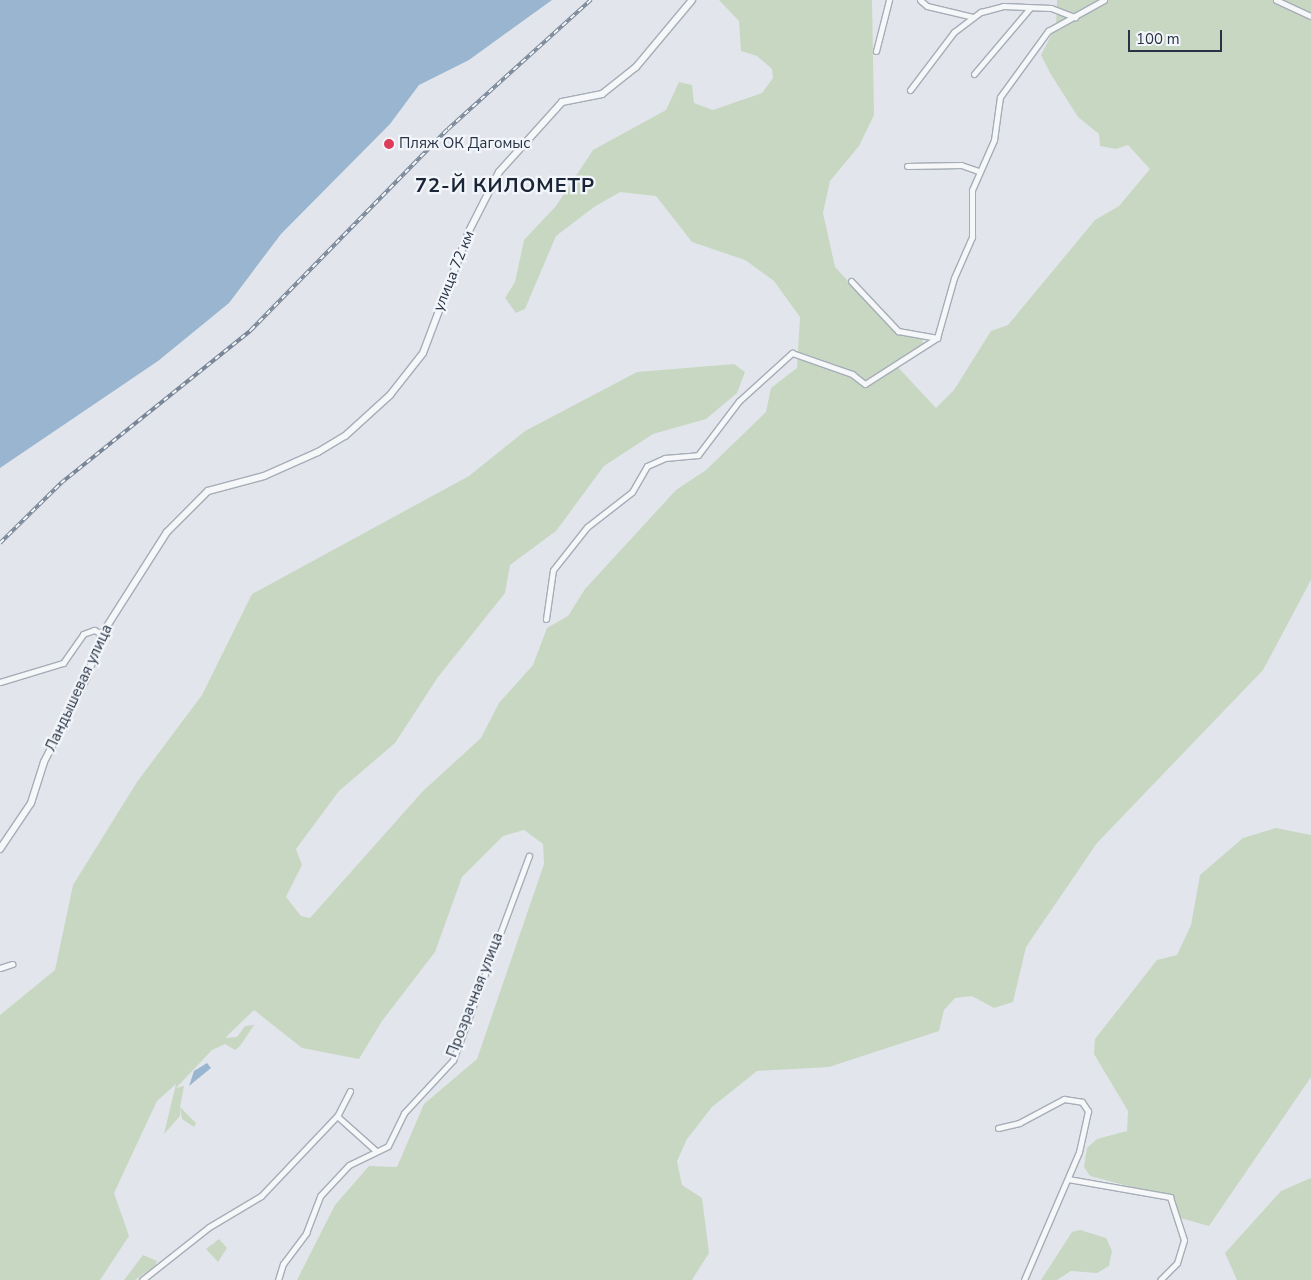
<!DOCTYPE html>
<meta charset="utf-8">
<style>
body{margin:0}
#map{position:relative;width:1311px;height:1280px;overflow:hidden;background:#e2e6ec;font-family:"Nunito Sans",sans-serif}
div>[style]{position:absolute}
.green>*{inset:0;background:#c8d7c2}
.water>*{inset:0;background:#99b5cf}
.roads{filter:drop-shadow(1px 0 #a6adb7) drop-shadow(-1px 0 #a6adb7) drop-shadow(0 1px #a6adb7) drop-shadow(0 -1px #a6adb7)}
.minor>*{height:5px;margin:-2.5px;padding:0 2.5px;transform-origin:2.5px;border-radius:2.5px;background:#f5f7f9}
.tertiary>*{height:6px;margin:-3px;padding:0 3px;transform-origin:3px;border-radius:3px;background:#f5f7f9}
.rail>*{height:4px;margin-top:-2px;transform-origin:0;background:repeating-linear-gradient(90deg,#f2f5f9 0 5.5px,#798697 0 11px);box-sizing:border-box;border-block:1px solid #798697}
.dots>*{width:14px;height:14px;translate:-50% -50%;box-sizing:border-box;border:2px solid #f2f5f9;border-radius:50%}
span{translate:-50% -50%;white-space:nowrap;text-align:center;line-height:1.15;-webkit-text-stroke:4.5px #f2f5f9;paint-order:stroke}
.poi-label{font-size:15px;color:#283446}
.left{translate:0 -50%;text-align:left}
.street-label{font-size:15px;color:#283446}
.district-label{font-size:20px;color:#1a2537;font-weight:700;letter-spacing:1px}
.scale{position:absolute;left:1128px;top:30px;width:94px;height:22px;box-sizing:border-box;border:2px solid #283446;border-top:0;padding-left:6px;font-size:15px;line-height:18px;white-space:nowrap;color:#283446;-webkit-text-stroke:4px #f2f5f9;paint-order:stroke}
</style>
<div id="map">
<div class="green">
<i style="clip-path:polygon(719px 0,872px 0,874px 115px,859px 146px,830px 181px,823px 213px,835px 267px,896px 333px,922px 339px,923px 344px,894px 363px,936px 408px,954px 390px,991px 331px,1008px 325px,1095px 220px,1119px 206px,1150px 169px,1128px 145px,1116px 149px,1100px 146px,1099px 134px,1078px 117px,1050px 73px,1041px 55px,1056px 26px,1057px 0,1311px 0,1311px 580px,1263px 670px,1097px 843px,1026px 947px,1013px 1002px,994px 1008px,972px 996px,955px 998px,944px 1010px,939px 1031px,829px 1067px,757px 1071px,712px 1107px,687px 1139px,677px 1161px,682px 1185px,702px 1198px,709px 1253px,692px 1280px,297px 1280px,335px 1205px,369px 1166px,397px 1167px,424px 1104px,477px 1059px,544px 864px,543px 844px,524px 830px,503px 836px,462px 877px,435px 952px,382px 1021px,359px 1059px,302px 1048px,254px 1010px,225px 1038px,237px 1037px,245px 1026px,254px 1025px,240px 1046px,235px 1050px,225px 1044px,212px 1050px,176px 1088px,184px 1086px,180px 1107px,196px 1123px,194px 1127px,182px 1119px,180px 1108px,180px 1116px,164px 1134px,176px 1084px,157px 1101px,114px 1193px,129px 1236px,100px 1280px,0 1280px,0 1015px,55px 970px,73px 885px,137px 782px,202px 695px,252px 594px,469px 476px,525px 431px,637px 372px,734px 364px,745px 372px,737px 393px,706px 419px,653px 434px,604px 466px,556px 531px,510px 565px,505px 593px,438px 677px,395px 743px,339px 791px,296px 849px,302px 865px,286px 897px,301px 916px,310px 918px,423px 791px,481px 738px,499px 703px,533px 665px,547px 628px,568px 616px,585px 589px,676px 490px,706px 470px,766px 412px,771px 388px,797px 368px,800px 317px,774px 281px,745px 260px,692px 242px,656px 196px,620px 192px,594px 207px,556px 236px,525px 309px,516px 313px,505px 298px,515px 282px,524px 240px,556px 206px,593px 150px,666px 110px,679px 82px,692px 85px,694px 103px,713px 110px,762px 93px,773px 78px,772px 69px,757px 56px,741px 51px,739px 21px)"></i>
<i style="clip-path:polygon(1276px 828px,1311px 835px,1311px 1077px,1209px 1226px,1180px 1218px,1176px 1208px,1162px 1195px,1090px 1176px,1084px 1167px,1087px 1148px,1097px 1139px,1127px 1131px,1128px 1111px,1094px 1054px,1095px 1039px,1157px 960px,1177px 955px,1191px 925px,1200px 875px,1243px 838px)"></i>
<i style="clip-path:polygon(1311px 1178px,1311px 1280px,1237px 1280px,1225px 1253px,1281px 1191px)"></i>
<i style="clip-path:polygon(1080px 1230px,1106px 1238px,1112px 1251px,1109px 1266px,1097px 1273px,1071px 1271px,1057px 1280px,1041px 1280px,1072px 1232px)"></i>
<i style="clip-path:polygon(219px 1239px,227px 1248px,218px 1262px,206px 1249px)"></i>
<i style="clip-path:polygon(143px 1255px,157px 1261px,155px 1266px,135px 1280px,124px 1280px)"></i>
</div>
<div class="water">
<i style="clip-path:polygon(0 0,552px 0,469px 60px,419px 85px,390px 124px,281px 234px,229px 303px,158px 361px,0 468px)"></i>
<i style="clip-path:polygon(207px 1063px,211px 1068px,189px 1086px,194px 1071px)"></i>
</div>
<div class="roads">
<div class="minor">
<i style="left:920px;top:0;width:9px;rotate:41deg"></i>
<i style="left:927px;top:6px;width:47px;rotate:13.4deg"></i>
<i style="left:1276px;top:0;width:38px;rotate:25deg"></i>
<i style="left:876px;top:51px;width:53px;rotate:-75.7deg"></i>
<i style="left:974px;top:74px;width:87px;rotate:-49.7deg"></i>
<i style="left:910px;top:90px;width:73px;rotate:-52.8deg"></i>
<i style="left:954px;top:32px;width:34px;rotate:-37deg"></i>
<i style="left:981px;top:12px;width:23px;rotate:-15deg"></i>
<i style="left:1003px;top:6px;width:48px;rotate:2.4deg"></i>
<i style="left:1051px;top:8px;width:26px;rotate:21deg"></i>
<i style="left:907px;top:166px;width:54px;rotate:-1.1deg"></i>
<i style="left:961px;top:165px;width:18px;rotate:19deg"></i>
<i style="left:851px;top:281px;width:69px;rotate:46.8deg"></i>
<i style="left:898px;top:331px;width:40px;rotate:10deg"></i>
<i style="left:546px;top:619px;width:49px;rotate:-81.9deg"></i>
<i style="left:553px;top:570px;width:55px;rotate:-51.7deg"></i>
<i style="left:587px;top:527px;width:57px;rotate:-37.9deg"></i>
<i style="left:632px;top:492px;width:30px;rotate:-60deg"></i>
<i style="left:647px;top:466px;width:20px;rotate:-24deg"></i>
<i style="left:665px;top:458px;width:33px;rotate:-5deg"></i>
<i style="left:698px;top:455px;width:68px;rotate:-52.8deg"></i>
<i style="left:739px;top:401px;width:72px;rotate:-42.2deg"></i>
<i style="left:792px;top:353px;width:64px;rotate:19.3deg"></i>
<i style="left:852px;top:374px;width:16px;rotate:38deg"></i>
<i style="left:865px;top:384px;width:85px;rotate:-32.6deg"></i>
<i style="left:937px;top:338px;width:62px;rotate:-74.2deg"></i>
<i style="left:954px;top:278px;width:45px;rotate:-66.3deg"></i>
<i style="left:972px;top:237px;width:47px;rotate:-90deg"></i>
<i style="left:972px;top:190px;width:55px;rotate:-66.3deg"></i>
<i style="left:994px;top:140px;width:43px;rotate:-82.1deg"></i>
<i style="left:1000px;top:97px;width:82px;rotate:-54deg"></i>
<i style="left:1048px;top:31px;width:64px;rotate:-29deg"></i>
<i style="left:0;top:682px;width:66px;rotate:-16.8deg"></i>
<i style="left:63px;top:663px;width:35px;rotate:-55deg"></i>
<i style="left:83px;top:634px;width:12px;rotate:-20deg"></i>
<i style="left:94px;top:630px;width:9px;rotate:27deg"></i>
<i style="left:0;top:968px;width:13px;rotate:-18deg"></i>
<i style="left:350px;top:1091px;width:28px;rotate:117deg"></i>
<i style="left:337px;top:1116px;width:52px;rotate:41.9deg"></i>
<i style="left:998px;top:1128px;width:22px;rotate:-13deg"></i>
<i style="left:1019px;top:1123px;width:51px;rotate:-28.1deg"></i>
<i style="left:1064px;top:1099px;width:18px;rotate:9deg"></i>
<i style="left:1082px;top:1102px;width:11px;rotate:56deg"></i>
<i style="left:1088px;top:1111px;width:42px;rotate:102.4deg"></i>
<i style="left:1079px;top:1152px;width:139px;rotate:113.3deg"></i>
<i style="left:1068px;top:1179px;width:104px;rotate:10deg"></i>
<i style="left:1170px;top:1197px;width:45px;rotate:72deg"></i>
<i style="left:1184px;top:1240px;width:24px;rotate:107deg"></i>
<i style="left:1177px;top:1263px;width:24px;rotate:135deg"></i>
<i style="left:142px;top:1280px;width:85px;rotate:-38.3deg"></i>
<i style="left:209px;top:1227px;width:61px;rotate:-30.8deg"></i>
<i style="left:261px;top:1196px;width:110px;rotate:-46.5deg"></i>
<i style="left:278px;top:1280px;width:17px;rotate:-73deg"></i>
<i style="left:283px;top:1264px;width:39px;rotate:-53deg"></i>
<i style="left:306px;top:1233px;width:40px;rotate:-69deg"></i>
<i style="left:320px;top:1196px;width:42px;rotate:-46.9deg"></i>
<i style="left:349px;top:1165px;width:43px;rotate:-26deg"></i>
<i style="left:388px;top:1146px;width:37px;rotate:-64deg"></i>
<i style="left:404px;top:1113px;width:72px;rotate:-47.2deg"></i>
<i style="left:453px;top:1060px;width:218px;rotate:-69.6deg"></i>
</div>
<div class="tertiary">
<i style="left:0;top:849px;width:55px;rotate:-56deg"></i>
<i style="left:31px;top:803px;width:43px;rotate:-72.4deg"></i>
<i style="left:44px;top:762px;width:95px;rotate:-63.2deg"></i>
<i style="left:87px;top:677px;width:46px;rotate:-70.8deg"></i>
<i style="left:102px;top:634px;width:121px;rotate:-57.5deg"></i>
<i style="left:167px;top:532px;width:58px;rotate:-45deg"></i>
<i style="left:208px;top:491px;width:58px;rotate:-15deg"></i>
<i style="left:264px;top:476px;width:59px;rotate:-24deg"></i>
<i style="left:318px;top:452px;width:31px;rotate:-31deg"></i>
<i style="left:345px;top:436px;width:61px;rotate:-42.3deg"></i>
<i style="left:390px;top:395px;width:53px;rotate:-51.8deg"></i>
<i style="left:423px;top:353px;width:130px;rotate:-69.3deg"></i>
<i style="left:469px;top:231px;width:66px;rotate:-63deg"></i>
<i style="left:499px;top:172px;width:94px;rotate:-48deg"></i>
<i style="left:562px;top:102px;width:41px;rotate:-11.3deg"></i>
<i style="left:602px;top:94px;width:43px;rotate:-38.5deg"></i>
<i style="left:636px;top:67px;width:87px;rotate:-50.1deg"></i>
</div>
</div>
<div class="rail">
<i style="left:0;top:543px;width:86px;rotate:-44.5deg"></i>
<i style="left:61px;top:483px;width:244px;rotate:-38.8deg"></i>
<i style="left:251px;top:330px;width:281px;rotate:-45.6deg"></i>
<i style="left:448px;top:129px;width:193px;rotate:-42.1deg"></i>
</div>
<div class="dots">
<i style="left:389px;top:144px;background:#dd3b59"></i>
</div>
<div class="poi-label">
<span class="left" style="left:399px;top:144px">Пляж ОК Дагомыс</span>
</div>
<div class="street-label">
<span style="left:454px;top:271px;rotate:-68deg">улица 72 км</span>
<span style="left:79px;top:688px;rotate:-65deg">Ландышевая улица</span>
<span style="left:475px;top:995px;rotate:-69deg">Прозрачная улица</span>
</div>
<div class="district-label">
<span style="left:505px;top:185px">72-Й КИЛОМЕТР</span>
</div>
<div class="scale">100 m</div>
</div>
